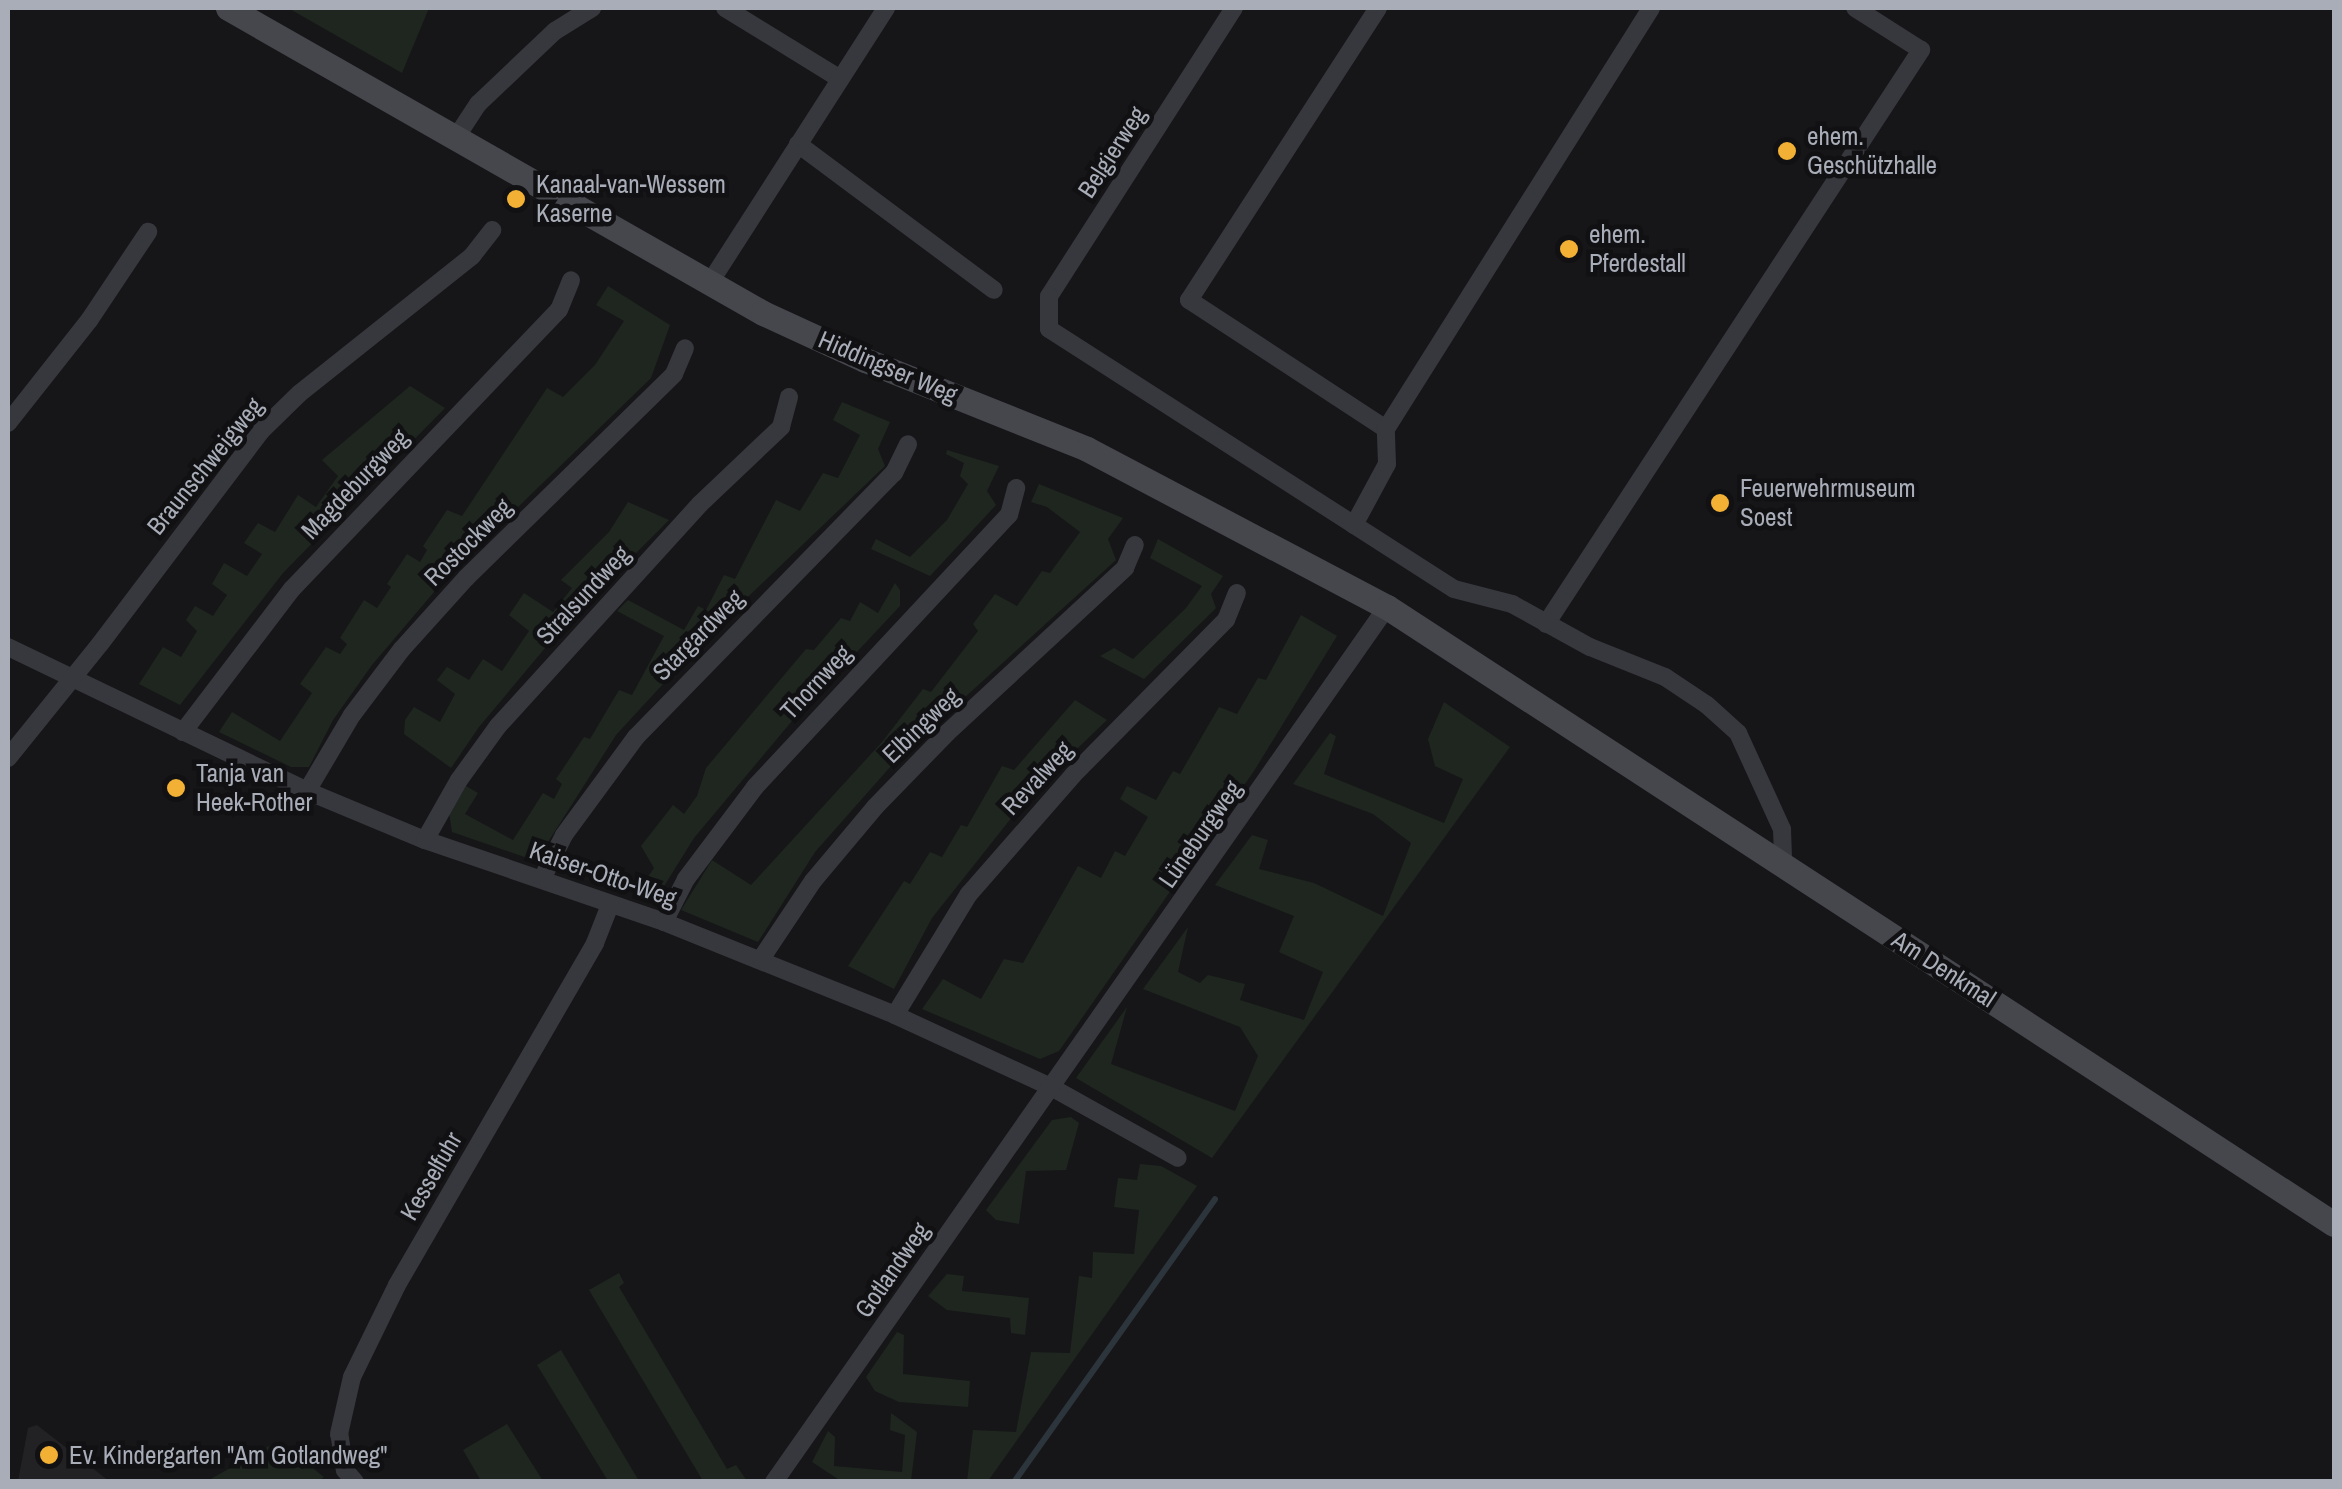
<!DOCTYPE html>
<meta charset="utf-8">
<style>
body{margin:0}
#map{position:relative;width:2342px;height:1489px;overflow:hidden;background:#161618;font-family:"Archivo Narrow",sans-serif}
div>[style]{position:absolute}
.built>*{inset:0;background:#222225}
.green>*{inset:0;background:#1e261f}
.stream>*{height:6px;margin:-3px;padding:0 3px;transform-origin:3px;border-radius:3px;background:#2c353c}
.minor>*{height:18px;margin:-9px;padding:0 9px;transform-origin:9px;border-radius:9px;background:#37383d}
.secondary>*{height:25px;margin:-12.5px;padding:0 12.5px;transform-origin:12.5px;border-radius:12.5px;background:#45474d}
.dots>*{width:28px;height:28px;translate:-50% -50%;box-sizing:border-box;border:5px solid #111113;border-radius:50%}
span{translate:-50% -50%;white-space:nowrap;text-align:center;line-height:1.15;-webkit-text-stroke:9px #111113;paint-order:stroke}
.poi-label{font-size:25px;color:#a8adb8}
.left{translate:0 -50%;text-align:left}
.street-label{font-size:25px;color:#a8adb8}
.frame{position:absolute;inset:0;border:10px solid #a8adb8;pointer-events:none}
</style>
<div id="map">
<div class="built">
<i style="clip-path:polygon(37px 1425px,109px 1481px,18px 1481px,28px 1428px)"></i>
</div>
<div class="green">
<i style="clip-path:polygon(288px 8px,429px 8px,402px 73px)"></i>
<i style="clip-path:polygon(608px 286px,670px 325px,651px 378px,451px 572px,372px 665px,333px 720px,309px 767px,291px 767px,219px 732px,232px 712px,280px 741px,312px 693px,300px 684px,326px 647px,340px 654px,347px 644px,340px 638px,364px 600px,377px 608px,391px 587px,387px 584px,407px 554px,420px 562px,427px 550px,423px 546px,447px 510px,462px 516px,547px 388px,563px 397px,595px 365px,624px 321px,596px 305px)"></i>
<i style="clip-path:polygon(410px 386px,445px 408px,283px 573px,180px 705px,139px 684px,163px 647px,181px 657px,197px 631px,186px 620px,195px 606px,213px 616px,227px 595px,212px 584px,224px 563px,247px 576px,262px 554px,244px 543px,258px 523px,275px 532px,298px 495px,316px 507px,338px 476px,322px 460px)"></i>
<i style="clip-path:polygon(842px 402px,890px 422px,878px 449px,885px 466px,710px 633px,616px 735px,536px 861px,452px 832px,449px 813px,466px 786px,478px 793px,465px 814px,513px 840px,543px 793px,554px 799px,562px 784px,556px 779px,584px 737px,590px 739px,619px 690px,632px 695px,664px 636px,617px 611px,628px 600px,684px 630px,698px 606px,706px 610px,724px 575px,735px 579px,776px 500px,800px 511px,823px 473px,838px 478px,860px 435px,833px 420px)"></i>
<i style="clip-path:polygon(947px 450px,999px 466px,987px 491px,996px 505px,930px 576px,871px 549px,876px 539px,910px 557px,947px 520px,968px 484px,960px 476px,964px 463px,946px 454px)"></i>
<i style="clip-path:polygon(1039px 484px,1123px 518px,1108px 539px,1116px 560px,899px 757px,815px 852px,758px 942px,681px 910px,712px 860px,751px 885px,882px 742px,923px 689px,931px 692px,978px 631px,973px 624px,995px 594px,1017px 606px,1042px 571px,1050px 573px,1080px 532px,1047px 507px,1031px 502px)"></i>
<i style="clip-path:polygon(628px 502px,669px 520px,566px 623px,479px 727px,451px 768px,404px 734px,405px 720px,414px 707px,440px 722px,455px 694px,437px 680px,447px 667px,469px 680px,483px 659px,502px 671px,529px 631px,509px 615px,524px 593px,553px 612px,572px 588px,561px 580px,609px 532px)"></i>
<i style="clip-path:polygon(1158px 539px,1223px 576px,1211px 594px,1216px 608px,1144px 679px,1100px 656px,1114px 648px,1133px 659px,1186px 608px,1202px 586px,1150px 558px)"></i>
<i style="clip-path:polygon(895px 583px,900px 590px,900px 606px,792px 721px,694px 838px,656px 899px,636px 894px,654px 868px,641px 846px,673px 805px,684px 814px,697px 796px,706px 768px,806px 649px,814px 650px,841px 618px,850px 621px,860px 602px,878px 613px)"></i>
<i style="clip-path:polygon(1301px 615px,1337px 636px,1254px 771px,1059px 1051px,1040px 1059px,922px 1009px,943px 979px,981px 999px,1004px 959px,1023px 963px,1078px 866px,1101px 878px,1115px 851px,1125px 856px,1148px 817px,1120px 799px,1127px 786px,1156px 800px,1173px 771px,1180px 774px,1219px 707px,1237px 714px,1258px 678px,1266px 680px)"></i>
<i style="clip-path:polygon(1075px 700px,1107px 720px,1031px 793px,932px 918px,894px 989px,848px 966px,904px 881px,910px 884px,930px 852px,942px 857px,961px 825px,967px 827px,1002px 766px,1014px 770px)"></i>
<i style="clip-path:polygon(1444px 702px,1510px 747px,1212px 1158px,1076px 1078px,1127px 1007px,1111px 1064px,1235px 1111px,1258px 1056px,1240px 1027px,1143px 989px,1188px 927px,1178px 972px,1200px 983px,1208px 975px,1245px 984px,1240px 1000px,1304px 1020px,1323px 972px,1279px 952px,1294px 916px,1215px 885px,1252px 835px,1268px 840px,1259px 869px,1314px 883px,1383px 916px,1411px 843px,1373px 814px,1293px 784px,1330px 733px,1336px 736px,1324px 774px,1444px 823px,1463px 779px,1435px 766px,1428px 739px)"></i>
<i style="clip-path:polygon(1071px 1117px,1079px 1123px,1066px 1170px,1026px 1171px,1019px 1224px,996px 1220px,986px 1210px,1052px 1120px)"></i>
<i style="clip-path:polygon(1140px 1164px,1161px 1166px,1197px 1186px,988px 1481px,967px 1481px,973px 1430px,1016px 1432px,1031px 1352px,1070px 1353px,1079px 1276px,1092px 1278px,1093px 1252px,1134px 1254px,1139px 1210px,1114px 1207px,1118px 1178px,1137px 1180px)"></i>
<i style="clip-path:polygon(619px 1273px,624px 1283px,619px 1287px,727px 1469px,736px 1465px,747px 1481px,703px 1481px,589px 1290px)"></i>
<i style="clip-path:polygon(947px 1274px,964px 1276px,962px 1291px,1029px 1298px,1025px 1335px,1011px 1333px,1010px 1318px,947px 1310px,928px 1296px)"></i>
<i style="clip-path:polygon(897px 1332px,904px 1335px,903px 1374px,970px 1381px,968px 1407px,899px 1402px,875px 1391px,866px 1377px)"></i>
<i style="clip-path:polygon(561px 1350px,639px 1481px,608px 1481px,537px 1365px)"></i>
<i style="clip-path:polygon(891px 1413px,917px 1432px,911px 1481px,841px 1481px,812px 1462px,828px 1431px,835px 1437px,834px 1466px,902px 1472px,905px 1435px,890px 1430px)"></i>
<i style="clip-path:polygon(507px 1424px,543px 1481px,481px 1481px,463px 1450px)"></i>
<i style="clip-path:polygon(278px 1441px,324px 1477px,317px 1482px,207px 1481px)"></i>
</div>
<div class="stream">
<i style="left:1014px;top:1482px;width:347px;rotate:-54.6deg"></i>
</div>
<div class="minor">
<i style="left:725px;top:8px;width:134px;rotate:31.6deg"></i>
<i style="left:1234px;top:8px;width:342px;rotate:122.7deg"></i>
<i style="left:1049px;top:296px;width:33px;rotate:90deg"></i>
<i style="left:1049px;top:329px;width:481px;rotate:32.7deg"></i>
<i style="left:1454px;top:589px;width:60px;rotate:14.5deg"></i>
<i style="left:1512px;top:604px;width:89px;rotate:28.9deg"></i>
<i style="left:1590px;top:647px;width:81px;rotate:21.8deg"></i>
<i style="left:1665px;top:677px;width:50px;rotate:33.7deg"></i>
<i style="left:1707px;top:705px;width:42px;rotate:42.1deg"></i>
<i style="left:1738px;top:733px;width:106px;rotate:65.4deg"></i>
<i style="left:1782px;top:829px;width:35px;rotate:88deg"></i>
<i style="left:1378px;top:8px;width:348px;rotate:122.9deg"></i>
<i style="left:1189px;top:300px;width:235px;rotate:33.2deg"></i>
<i style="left:455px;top:139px;width:42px;rotate:-56.7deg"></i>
<i style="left:478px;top:104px;width:106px;rotate:-43.5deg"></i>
<i style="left:555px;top:31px;width:44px;rotate:-31.9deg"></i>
<i style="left:798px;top:144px;width:244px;rotate:36.7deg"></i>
<i style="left:709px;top:284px;width:328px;rotate:-57.3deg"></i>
<i style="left:8px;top:423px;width:132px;rotate:-51.7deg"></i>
<i style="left:90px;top:319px;width:105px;rotate:-56.3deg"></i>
<i style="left:1354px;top:525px;width:69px;rotate:-61.6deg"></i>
<i style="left:1387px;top:464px;width:35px;rotate:-92deg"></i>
<i style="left:1386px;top:429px;width:497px;rotate:-57.8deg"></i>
<i style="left:1546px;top:624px;width:686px;rotate:-56.84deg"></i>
<i style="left:1921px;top:50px;width:78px;rotate:-147.5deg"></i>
<i style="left:8px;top:647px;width:332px;rotate:25.7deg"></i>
<i style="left:307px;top:791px;width:128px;rotate:22.6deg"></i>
<i style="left:425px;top:840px;width:253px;rotate:18.9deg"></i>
<i style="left:664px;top:922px;width:249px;rotate:21.9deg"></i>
<i style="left:895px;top:1015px;width:172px;rotate:24.8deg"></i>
<i style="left:1051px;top:1087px;width:145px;rotate:29.2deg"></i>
<i style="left:183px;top:732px;width:180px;rotate:-52.7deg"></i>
<i style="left:292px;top:589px;width:386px;rotate:-46.3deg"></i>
<i style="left:559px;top:310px;width:32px;rotate:-68deg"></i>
<i style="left:8px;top:758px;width:146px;rotate:-51.1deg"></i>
<i style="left:100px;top:644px;width:267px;rotate:-52.9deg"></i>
<i style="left:261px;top:431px;width:54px;rotate:-44.3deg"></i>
<i style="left:300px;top:393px;width:220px;rotate:-38.5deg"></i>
<i style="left:472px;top:256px;width:33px;rotate:-52deg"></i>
<i style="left:307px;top:791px;width:88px;rotate:-59.4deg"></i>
<i style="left:352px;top:715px;width:83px;rotate:-52.9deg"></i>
<i style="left:402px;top:649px;width:96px;rotate:-48deg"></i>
<i style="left:466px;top:578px;width:291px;rotate:-44.4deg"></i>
<i style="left:674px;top:374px;width:28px;rotate:-67deg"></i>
<i style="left:425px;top:840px;width:69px;rotate:-60.5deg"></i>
<i style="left:459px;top:780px;width:67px;rotate:-54.2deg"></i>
<i style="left:498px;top:726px;width:300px;rotate:-47.7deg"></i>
<i style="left:700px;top:504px;width:112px;rotate:-43.5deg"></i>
<i style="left:781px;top:427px;width:31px;rotate:-75deg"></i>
<i style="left:542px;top:879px;width:49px;rotate:-63.4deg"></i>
<i style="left:564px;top:835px;width:122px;rotate:-53.7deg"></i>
<i style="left:636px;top:737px;width:369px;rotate:-45.7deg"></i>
<i style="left:894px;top:473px;width:32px;rotate:-64deg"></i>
<i style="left:664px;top:922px;width:48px;rotate:-62.9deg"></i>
<i style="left:686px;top:879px;width:115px;rotate:-53.1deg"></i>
<i style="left:755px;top:787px;width:372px;rotate:-47deg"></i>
<i style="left:1009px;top:515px;width:28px;rotate:-75deg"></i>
<i style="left:761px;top:959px;width:94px;rotate:-56.3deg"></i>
<i style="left:813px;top:881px;width:97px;rotate:-50deg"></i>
<i style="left:875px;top:807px;width:103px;rotate:-45.8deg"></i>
<i style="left:947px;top:733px;width:243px;rotate:-42.8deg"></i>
<i style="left:1125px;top:568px;width:25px;rotate:-67deg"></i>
<i style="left:895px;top:1015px;width:142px;rotate:-58.6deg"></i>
<i style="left:969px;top:894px;width:158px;rotate:-48.8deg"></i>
<i style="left:1073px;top:775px;width:218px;rotate:-45.4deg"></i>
<i style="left:1226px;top:620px;width:29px;rotate:-68deg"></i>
<i style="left:355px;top:1482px;width:16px;rotate:-130deg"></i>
<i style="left:345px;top:1470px;width:36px;rotate:-99deg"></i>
<i style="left:339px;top:1434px;width:58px;rotate:-77.2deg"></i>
<i style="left:352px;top:1377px;width:102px;rotate:-63.9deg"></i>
<i style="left:397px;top:1285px;width:395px;rotate:-59.9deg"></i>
<i style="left:595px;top:943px;width:41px;rotate:-68.5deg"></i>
<i style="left:774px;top:1482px;width:1068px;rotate:-54.99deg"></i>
</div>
<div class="secondary">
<i style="left:228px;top:8px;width:616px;rotate:29.69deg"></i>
<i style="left:763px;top:313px;width:112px;rotate:24.7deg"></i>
<i style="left:865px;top:360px;width:239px;rotate:21.8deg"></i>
<i style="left:1087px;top:449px;width:339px;rotate:27.8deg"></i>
<i style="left:1387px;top:607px;width:1130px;rotate:33.09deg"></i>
</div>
<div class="dots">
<i style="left:1787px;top:151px;background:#f2b134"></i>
<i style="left:516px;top:199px;background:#f2b134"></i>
<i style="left:1569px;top:249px;background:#f2b134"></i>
<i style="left:1720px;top:503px;background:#f2b134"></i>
<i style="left:176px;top:788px;background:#f2b134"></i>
<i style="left:49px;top:1455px;background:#f2b134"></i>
</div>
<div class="poi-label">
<span class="left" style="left:1807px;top:151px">ehem.<br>Geschützhalle</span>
<span class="left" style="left:536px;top:199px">Kanaal-van-Wessem<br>Kaserne</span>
<span class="left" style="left:1589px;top:249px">ehem.<br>Pferdestall</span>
<span class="left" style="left:1740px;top:503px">Feuerwehrmuseum<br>Soest</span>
<span class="left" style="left:196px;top:788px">Tanja van<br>Heek-Rother</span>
<span class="left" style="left:69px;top:1455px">Ev. Kindergarten "Am Gotlandweg"</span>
</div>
<div class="street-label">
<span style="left:1112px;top:152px;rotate:-57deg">Belgierweg</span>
<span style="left:888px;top:367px;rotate:23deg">Hiddingser Weg</span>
<span style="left:205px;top:466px;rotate:-51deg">Braunschweigweg</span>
<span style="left:355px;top:484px;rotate:-46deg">Magdeburgweg</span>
<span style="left:468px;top:542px;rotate:-45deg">Rostockweg</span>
<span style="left:583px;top:595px;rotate:-47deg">Stralsundweg</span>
<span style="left:698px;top:635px;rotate:-45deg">Stargardweg</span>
<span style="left:816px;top:682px;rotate:-47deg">Thornweg</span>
<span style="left:921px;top:725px;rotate:-44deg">Elbingweg</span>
<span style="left:1037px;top:778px;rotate:-47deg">Revalweg</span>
<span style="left:1200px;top:834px;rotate:-55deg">Lüneburgweg</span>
<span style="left:603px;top:874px;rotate:19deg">Kaiser-Otto-Weg</span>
<span style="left:1944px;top:969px;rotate:33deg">Am Denkmal</span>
<span style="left:431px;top:1176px;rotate:-60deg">Kesselfuhr</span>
<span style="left:892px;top:1270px;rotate:-55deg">Gotlandweg</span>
</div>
<div class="frame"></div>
</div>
